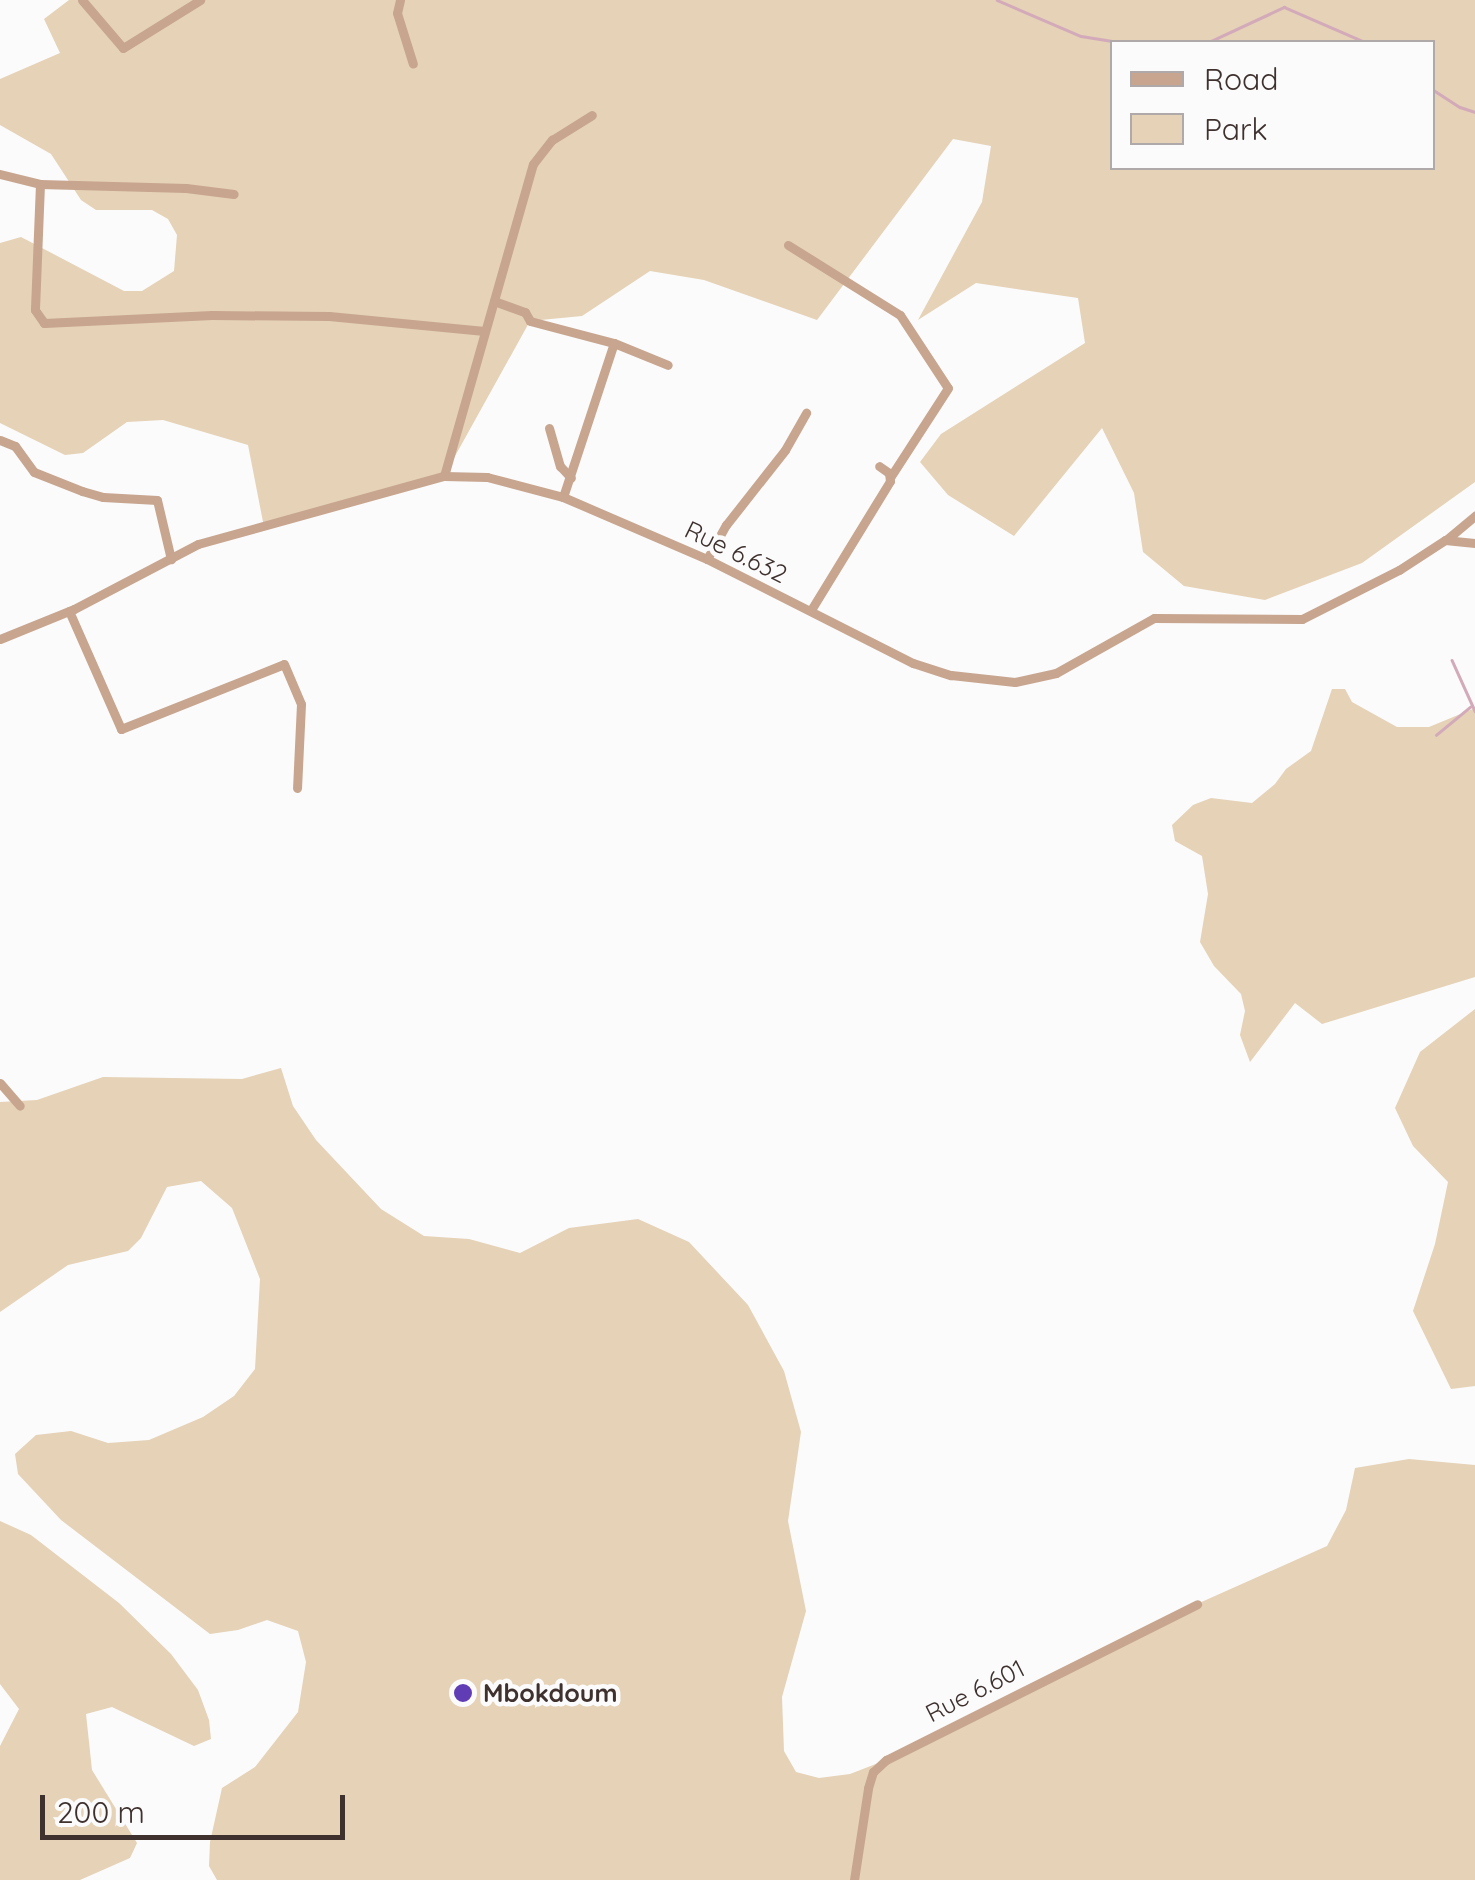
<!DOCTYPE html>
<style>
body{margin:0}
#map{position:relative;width:1475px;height:1880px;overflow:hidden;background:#fbfbfb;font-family:Quicksand,sans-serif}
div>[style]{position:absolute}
.green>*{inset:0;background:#e5d2b7}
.stream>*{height:2.5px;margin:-1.25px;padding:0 1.25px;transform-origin:1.25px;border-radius:1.25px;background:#d3aab9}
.street>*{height:9px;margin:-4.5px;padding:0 4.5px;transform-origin:4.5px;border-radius:4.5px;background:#c7a58f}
.dots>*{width:28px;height:28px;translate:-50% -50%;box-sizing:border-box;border:5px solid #fbfbfb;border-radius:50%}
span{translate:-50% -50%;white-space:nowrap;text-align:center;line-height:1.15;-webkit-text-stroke:9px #fbfbfb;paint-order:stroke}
.street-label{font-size:25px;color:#3e312e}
.poi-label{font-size:25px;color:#3e312e;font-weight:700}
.left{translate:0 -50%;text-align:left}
.legend{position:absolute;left:1110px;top:40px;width:325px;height:130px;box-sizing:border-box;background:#fbfbfb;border:2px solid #afaaa9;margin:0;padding:12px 18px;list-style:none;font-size:30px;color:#3e312e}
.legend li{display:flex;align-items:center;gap:20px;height:50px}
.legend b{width:50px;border:2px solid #afaaa9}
.scale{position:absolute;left:40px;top:1795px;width:305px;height:45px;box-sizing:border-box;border:5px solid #3e312e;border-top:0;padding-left:12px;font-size:30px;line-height:35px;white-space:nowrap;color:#3e312e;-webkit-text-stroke:8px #fbfbfb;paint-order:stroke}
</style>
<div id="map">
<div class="green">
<i style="clip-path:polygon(evenodd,69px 0,1475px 0,1475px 482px,1362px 563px,1265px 600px,1184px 586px,1143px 552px,1134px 493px,1102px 428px,1014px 536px,948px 495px,920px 462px,941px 434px,1085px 343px,1078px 298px,976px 283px,918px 320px,982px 202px,991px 146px,953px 139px,817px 320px,704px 280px,650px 271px,582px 316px,530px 321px,444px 476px,264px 527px,248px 445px,163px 420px,127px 422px,83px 453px,65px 455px,0 423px,0 243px,21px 237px,124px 291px,142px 291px,174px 271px,177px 235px,168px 219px,152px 210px,96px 210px,81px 200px,51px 154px,0 125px,0 79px,60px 53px,44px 19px,69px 0,1112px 42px,1432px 42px,1432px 168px,1112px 168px,1112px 42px)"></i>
<i style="clip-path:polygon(1332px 689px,1345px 689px,1352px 702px,1397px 727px,1429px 727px,1475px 708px,1475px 977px,1322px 1024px,1295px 1003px,1250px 1062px,1240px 1035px,1245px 1011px,1241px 994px,1214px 966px,1200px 942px,1208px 894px,1202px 856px,1175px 841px,1172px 825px,1193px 805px,1211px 798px,1252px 803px,1275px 784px,1286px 769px,1311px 751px)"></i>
<i style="clip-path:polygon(1475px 1009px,1475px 1386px,1451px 1389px,1413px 1311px,1435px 1244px,1448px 1182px,1413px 1146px,1395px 1108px,1420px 1052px)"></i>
<i style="clip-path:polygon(281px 1068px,293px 1106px,316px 1140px,381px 1209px,424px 1236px,469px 1239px,520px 1253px,569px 1228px,638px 1219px,689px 1242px,748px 1305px,784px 1371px,801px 1432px,788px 1521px,806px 1611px,782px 1697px,784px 1751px,796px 1772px,819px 1778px,850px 1774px,886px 1760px,1197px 1604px,1327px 1546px,1346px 1510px,1355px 1468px,1409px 1459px,1475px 1465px,1475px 1880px,217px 1880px,209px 1866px,210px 1842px,222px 1788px,255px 1767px,298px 1712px,306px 1662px,298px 1631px,267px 1620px,238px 1630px,210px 1634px,61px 1520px,18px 1474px,15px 1454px,36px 1435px,71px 1431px,108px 1443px,149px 1440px,203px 1417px,234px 1396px,255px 1369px,260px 1279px,232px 1208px,201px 1181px,167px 1187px,141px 1238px,128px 1251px,68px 1265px,0 1312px,0 1102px,37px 1100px,103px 1077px,242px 1079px)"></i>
<i style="clip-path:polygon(0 1521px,31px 1535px,119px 1603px,171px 1654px,198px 1690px,209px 1720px,211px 1739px,194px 1746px,112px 1707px,86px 1714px,92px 1770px,137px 1843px,130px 1858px,80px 1880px,0 1880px,0 1746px,19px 1709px,0 1684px)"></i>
</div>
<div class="stream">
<i style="left:997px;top:0;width:91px;rotate:23.2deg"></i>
<i style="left:1081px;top:36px;width:36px;rotate:9deg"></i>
<i style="left:1209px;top:42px;width:83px;rotate:-25deg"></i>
<i style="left:1284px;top:7px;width:88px;rotate:23.4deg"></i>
<i style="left:1432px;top:89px;width:33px;rotate:33deg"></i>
<i style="left:1460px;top:107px;width:16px;rotate:18deg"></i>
<i style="left:1452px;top:660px;width:56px;rotate:65.7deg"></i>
<i style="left:1436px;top:735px;width:44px;rotate:-39.5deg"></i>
</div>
<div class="street">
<i style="left:82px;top:0;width:63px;rotate:49.5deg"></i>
<i style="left:123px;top:48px;width:91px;rotate:-31.9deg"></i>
<i style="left:400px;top:0;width:13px;rotate:103deg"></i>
<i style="left:397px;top:13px;width:53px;rotate:72.6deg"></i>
<i style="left:0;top:174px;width:41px;rotate:14deg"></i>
<i style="left:40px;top:184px;width:146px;rotate:1.6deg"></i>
<i style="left:186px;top:188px;width:48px;rotate:7.1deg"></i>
<i style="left:40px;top:184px;width:126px;rotate:92.3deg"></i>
<i style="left:35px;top:310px;width:16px;rotate:55deg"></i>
<i style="left:44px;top:323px;width:168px;rotate:-2.7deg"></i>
<i style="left:212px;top:315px;width:117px;rotate:0.5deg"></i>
<i style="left:329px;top:316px;width:156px;rotate:5.5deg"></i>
<i style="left:788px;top:245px;width:132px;rotate:32deg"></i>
<i style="left:900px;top:315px;width:87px;rotate:56.7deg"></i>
<i style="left:948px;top:388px;width:105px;rotate:122.9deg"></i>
<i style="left:494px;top:301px;width:33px;rotate:20deg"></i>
<i style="left:525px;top:312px;width:10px;rotate:61deg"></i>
<i style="left:530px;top:321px;width:87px;rotate:14.7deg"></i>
<i style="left:614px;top:343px;width:58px;rotate:22.2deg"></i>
<i style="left:549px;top:428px;width:40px;rotate:74deg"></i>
<i style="left:560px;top:466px;width:16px;rotate:47deg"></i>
<i style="left:0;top:440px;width:16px;rotate:22deg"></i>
<i style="left:15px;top:446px;width:32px;rotate:54deg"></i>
<i style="left:34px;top:472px;width:52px;rotate:21.6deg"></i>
<i style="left:82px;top:491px;width:22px;rotate:16deg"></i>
<i style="left:103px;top:497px;width:54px;rotate:3.2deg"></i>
<i style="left:157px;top:500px;width:61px;rotate:76.7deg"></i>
<i style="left:444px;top:476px;width:324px;rotate:-74.1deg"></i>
<i style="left:533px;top:164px;width:31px;rotate:-52deg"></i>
<i style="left:552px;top:140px;width:47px;rotate:-32deg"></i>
<i style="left:563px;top:497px;width:162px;rotate:-71.7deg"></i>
<i style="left:1446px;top:540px;width:38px;rotate:-40deg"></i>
<i style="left:707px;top:559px;width:39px;rotate:-61deg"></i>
<i style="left:726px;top:525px;width:95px;rotate:-51.8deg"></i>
<i style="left:785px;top:450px;width:43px;rotate:-60.4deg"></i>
<i style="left:811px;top:610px;width:151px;rotate:-58.5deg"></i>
<i style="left:890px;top:481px;width:8px;rotate:-97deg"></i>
<i style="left:889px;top:473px;width:12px;rotate:-145deg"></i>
<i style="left:69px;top:611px;width:129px;rotate:66.2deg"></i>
<i style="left:121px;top:729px;width:175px;rotate:-21.7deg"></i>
<i style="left:284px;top:664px;width:43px;rotate:67deg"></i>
<i style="left:301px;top:704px;width:84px;rotate:92.7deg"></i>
<i style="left:0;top:639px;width:80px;rotate:-22.1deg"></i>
<i style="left:74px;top:609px;width:140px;rotate:-27.7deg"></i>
<i style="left:198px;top:544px;width:255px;rotate:-15.5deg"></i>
<i style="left:444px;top:476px;width:43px;rotate:1.3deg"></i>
<i style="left:487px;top:477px;width:79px;rotate:14.7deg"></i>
<i style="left:563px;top:497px;width:157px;rotate:23.3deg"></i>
<i style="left:707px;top:559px;width:231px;rotate:26.8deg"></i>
<i style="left:913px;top:663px;width:40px;rotate:18deg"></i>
<i style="left:951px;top:675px;width:64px;rotate:6.2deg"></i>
<i style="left:1015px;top:682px;width:42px;rotate:-12.4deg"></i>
<i style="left:1056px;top:673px;width:112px;rotate:-29.3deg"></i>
<i style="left:1154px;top:618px;width:148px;rotate:0.4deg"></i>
<i style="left:1302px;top:619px;width:109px;rotate:-26.8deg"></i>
<i style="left:1399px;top:570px;width:55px;rotate:-33.1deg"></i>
<i style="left:1445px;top:540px;width:30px;rotate:6deg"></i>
<i style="left:0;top:1083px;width:30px;rotate:49deg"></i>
<i style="left:854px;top:1880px;width:93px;rotate:-81.3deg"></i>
<i style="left:868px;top:1788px;width:17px;rotate:-73deg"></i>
<i style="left:873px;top:1772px;width:18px;rotate:-43deg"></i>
<i style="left:886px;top:1760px;width:348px;rotate:-26.6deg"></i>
</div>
<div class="dots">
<i style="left:463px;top:1693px;background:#613db5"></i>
</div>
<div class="street-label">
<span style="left:736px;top:552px;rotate:26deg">Rue 6.632</span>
<span style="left:975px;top:1691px;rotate:-27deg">Rue 6.601</span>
</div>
<div class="poi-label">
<span class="left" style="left:483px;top:1693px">Mbokdoum</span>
</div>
<ul class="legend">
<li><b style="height:12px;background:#c7a58f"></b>Road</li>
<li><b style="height:28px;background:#e5d2b7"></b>Park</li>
</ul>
<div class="scale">200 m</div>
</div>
